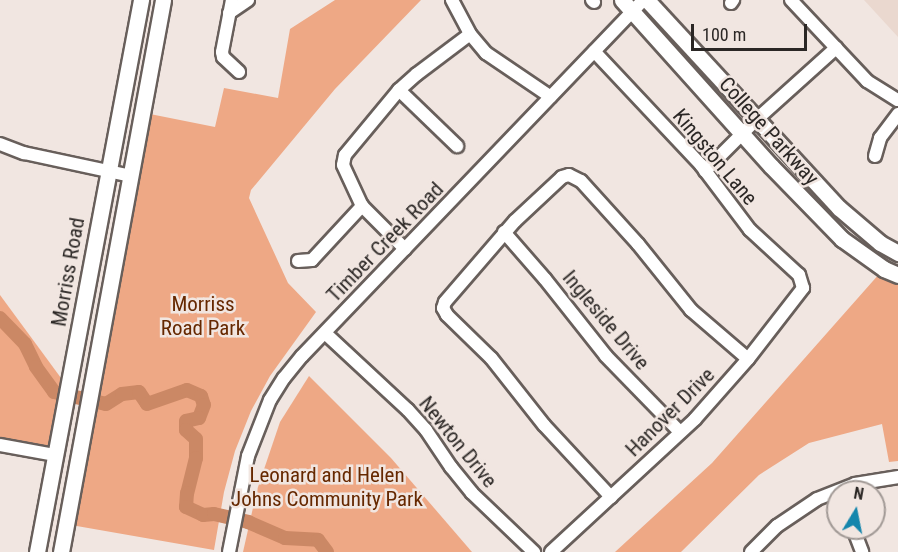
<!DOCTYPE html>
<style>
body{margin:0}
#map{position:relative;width:898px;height:552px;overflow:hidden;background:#f1e6e1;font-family:"Roboto Condensed",sans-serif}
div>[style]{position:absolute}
.built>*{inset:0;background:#ead8cf}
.green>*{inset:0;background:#eea885}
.river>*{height:14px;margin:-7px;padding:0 7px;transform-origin:7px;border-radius:7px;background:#cb8865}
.roads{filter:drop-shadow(2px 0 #685f5b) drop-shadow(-2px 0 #685f5b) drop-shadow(0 2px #685f5b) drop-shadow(0 -2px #685f5b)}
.minor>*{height:12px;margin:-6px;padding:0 6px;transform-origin:6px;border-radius:6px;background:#fff}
.major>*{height:15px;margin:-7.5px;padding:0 7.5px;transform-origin:7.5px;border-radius:7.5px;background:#fff}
span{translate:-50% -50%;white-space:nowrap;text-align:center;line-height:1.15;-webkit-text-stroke:5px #f1e6e1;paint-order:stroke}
.street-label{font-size:21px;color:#2b2725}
.park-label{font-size:21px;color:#662800}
.north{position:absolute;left:826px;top:480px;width:60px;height:60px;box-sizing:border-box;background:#f1e6e1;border:2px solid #a29a96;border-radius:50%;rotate:10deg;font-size:16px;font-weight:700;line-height:24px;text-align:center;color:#2b2725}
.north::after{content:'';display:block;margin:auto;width:21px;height:27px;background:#1586ac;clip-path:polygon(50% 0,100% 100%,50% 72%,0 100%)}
.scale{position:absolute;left:691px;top:24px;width:116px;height:27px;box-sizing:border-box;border:3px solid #2b2725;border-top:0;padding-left:8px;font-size:18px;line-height:21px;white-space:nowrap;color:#2b2725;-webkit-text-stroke:4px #f1e6e1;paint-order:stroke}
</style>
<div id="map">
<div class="built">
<i style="clip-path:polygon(864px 0,898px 0,898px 37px)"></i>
</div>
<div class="green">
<i style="clip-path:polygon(335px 0,421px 0,335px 89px,251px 190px,249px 198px,288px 283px,316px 312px,270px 376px,251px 411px,235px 451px,224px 492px,214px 550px,71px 525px,150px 114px,215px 127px,224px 88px,278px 98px,290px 29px)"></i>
<i style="clip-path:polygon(880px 273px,898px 284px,898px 461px,889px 462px,882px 424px,809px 443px,759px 475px,681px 552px,615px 552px,712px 463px)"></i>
<i style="clip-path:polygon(0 295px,61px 378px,49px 450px,0 442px)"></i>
<i style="clip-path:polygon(309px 376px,391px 458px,472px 552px,243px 552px,257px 490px,280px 422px)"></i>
</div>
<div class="river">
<i style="left:0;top:318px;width:36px;rotate:46deg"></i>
<i style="left:25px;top:344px;width:25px;rotate:64deg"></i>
<i style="left:36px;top:367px;width:31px;rotate:54deg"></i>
<i style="left:54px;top:392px;width:53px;rotate:13deg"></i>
<i style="left:106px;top:404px;width:19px;rotate:-32deg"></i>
<i style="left:122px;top:394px;width:17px;rotate:-7deg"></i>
<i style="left:139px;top:392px;width:14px;rotate:56deg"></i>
<i style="left:147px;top:404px;width:42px;rotate:-19.3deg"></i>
<i style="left:187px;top:390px;width:15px;rotate:23deg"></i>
<i style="left:201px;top:396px;width:9px;rotate:72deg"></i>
<i style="left:204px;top:405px;width:14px;rotate:111deg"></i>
<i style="left:199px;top:418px;width:13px;rotate:167deg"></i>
<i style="left:186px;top:421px;width:9px;rotate:90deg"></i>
<i style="left:186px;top:430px;width:13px;rotate:42deg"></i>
<i style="left:196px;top:439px;width:19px;rotate:90deg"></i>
<i style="left:196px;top:458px;width:36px;rotate:104deg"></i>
<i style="left:187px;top:493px;width:14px;rotate:94deg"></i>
<i style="left:186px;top:507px;width:19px;rotate:25deg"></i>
<i style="left:203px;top:515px;width:11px;rotate:-5deg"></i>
<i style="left:214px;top:514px;width:35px;rotate:13deg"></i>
<i style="left:248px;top:522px;width:40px;rotate:23.4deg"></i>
<i style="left:285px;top:538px;width:33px;rotate:3deg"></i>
<i style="left:318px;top:540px;width:15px;rotate:53deg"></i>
</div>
<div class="roads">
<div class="minor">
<i style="left:232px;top:0;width:53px;rotate:100.9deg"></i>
<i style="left:222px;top:52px;width:5px;rotate:79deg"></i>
<i style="left:223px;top:57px;width:22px;rotate:43deg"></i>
<i style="left:452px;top:0;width:38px;rotate:62deg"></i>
<i style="left:470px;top:34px;width:25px;rotate:50deg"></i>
<i style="left:486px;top:53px;width:78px;rotate:34.1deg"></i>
<i style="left:592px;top:0;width:3px;rotate:45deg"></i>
<i style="left:791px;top:0;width:111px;rotate:46.8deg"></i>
<i style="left:867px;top:81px;width:36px;rotate:32deg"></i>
<i style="left:731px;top:3px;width:4px;rotate:-56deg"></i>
<i style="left:229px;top:13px;width:23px;rotate:-34deg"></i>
<i style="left:399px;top:90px;width:81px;rotate:44deg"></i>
<i style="left:0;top:144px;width:26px;rotate:21deg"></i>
<i style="left:24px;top:153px;width:109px;rotate:12.1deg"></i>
<i style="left:875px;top:156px;width:19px;rotate:-74deg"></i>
<i style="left:880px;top:138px;width:30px;rotate:-53deg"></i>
<i style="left:705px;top:171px;width:72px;rotate:-45deg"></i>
<i style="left:756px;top:120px;width:108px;rotate:-42deg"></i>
<i style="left:504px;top:232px;width:62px;rotate:48.9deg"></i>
<i style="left:545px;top:279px;width:98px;rotate:51.6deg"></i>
<i style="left:606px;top:356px;width:106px;rotate:45.8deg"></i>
<i style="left:405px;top:249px;width:61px;rotate:-135deg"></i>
<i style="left:362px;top:206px;width:45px;rotate:-114.9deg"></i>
<i style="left:343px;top:165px;width:10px;rotate:-79deg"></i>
<i style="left:345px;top:155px;width:85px;rotate:-50.3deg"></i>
<i style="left:399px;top:90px;width:24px;rotate:-42deg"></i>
<i style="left:417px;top:74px;width:66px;rotate:-37deg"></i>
<i style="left:298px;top:261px;width:14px;rotate:-4deg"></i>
<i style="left:312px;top:260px;width:74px;rotate:-47.2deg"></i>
<i style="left:325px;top:333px;width:113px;rotate:42.9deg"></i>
<i style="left:408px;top:410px;width:27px;rotate:48deg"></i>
<i style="left:426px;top:430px;width:45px;rotate:56deg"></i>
<i style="left:451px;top:467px;width:33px;rotate:51deg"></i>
<i style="left:472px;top:493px;width:86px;rotate:43.6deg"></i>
<i style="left:0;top:445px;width:56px;rotate:10.3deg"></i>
<i style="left:611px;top:497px;width:98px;rotate:-132.9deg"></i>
<i style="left:544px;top:425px;width:85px;rotate:-128.3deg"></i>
<i style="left:491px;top:358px;width:62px;rotate:-135.7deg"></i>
<i style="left:447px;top:315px;width:8px;rotate:-120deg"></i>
<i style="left:443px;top:308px;width:6px;rotate:-72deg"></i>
<i style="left:445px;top:302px;width:107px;rotate:-49.2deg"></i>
<i style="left:515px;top:221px;width:64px;rotate:-43.1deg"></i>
<i style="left:562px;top:177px;width:7px;rotate:-16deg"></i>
<i style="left:569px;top:175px;width:13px;rotate:27deg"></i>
<i style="left:581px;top:181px;width:85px;rotate:47.9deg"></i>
<i style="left:638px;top:244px;width:85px;rotate:51.2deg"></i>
<i style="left:691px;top:310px;width:75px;rotate:40.7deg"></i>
<i style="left:853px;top:528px;width:26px;rotate:69deg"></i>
<i style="left:229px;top:552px;width:98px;rotate:-78.8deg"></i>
<i style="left:248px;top:456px;width:60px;rotate:-68.6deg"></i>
<i style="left:270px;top:400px;width:26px;rotate:-58deg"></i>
<i style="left:284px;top:378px;width:28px;rotate:-51deg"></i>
<i style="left:302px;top:356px;width:493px;rotate:-46.2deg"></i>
<i style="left:551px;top:552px;width:196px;rotate:-42.7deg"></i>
<i style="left:695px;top:419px;width:80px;rotate:-48.5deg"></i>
<i style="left:748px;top:359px;width:90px;rotate:-52.2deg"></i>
<i style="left:803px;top:288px;width:14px;rotate:-107deg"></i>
<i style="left:799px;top:275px;width:67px;rotate:-137.4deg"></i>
<i style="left:750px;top:230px;width:81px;rotate:-127deg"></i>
<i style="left:701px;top:165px;width:156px;rotate:-133.2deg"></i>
<i style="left:751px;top:552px;width:37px;rotate:-45deg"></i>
<i style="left:777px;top:526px;width:48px;rotate:-34deg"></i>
<i style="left:817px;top:499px;width:41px;rotate:-21.5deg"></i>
<i style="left:855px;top:484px;width:44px;rotate:-9.2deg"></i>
</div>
<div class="major">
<i style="left:622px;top:0;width:223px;rotate:48.1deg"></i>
<i style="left:771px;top:166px;width:102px;rotate:45.8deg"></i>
<i style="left:842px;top:239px;width:52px;rotate:35.5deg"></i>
<i style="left:884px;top:269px;width:15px;rotate:23deg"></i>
<i style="left:647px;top:0;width:283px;rotate:47.3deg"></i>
<i style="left:839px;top:208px;width:54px;rotate:40.5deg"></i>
<i style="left:880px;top:243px;width:21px;rotate:29deg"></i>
<i style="left:37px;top:552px;width:562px;rotate:-79.33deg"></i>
<i style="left:61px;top:552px;width:561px;rotate:-79.53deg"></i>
</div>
</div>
<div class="street-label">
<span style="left:769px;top:131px;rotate:48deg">College Parkway</span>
<span style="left:715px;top:157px;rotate:50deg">Kingston Lane</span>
<span style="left:385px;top:242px;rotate:-46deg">Timber Creek Road</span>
<span style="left:68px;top:272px;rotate:-80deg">Morriss Road</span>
<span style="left:606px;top:320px;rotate:50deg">Ingleside Drive</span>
<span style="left:670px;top:412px;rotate:-45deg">Hanover Drive</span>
<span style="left:458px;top:442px;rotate:51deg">Newton Drive</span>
</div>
<div class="park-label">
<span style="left:203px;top:316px">Morriss<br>Road Park</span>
<span style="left:327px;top:487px">Leonard and Helen<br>Johns Community Park</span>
</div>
<div class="north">N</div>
<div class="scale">100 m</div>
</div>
